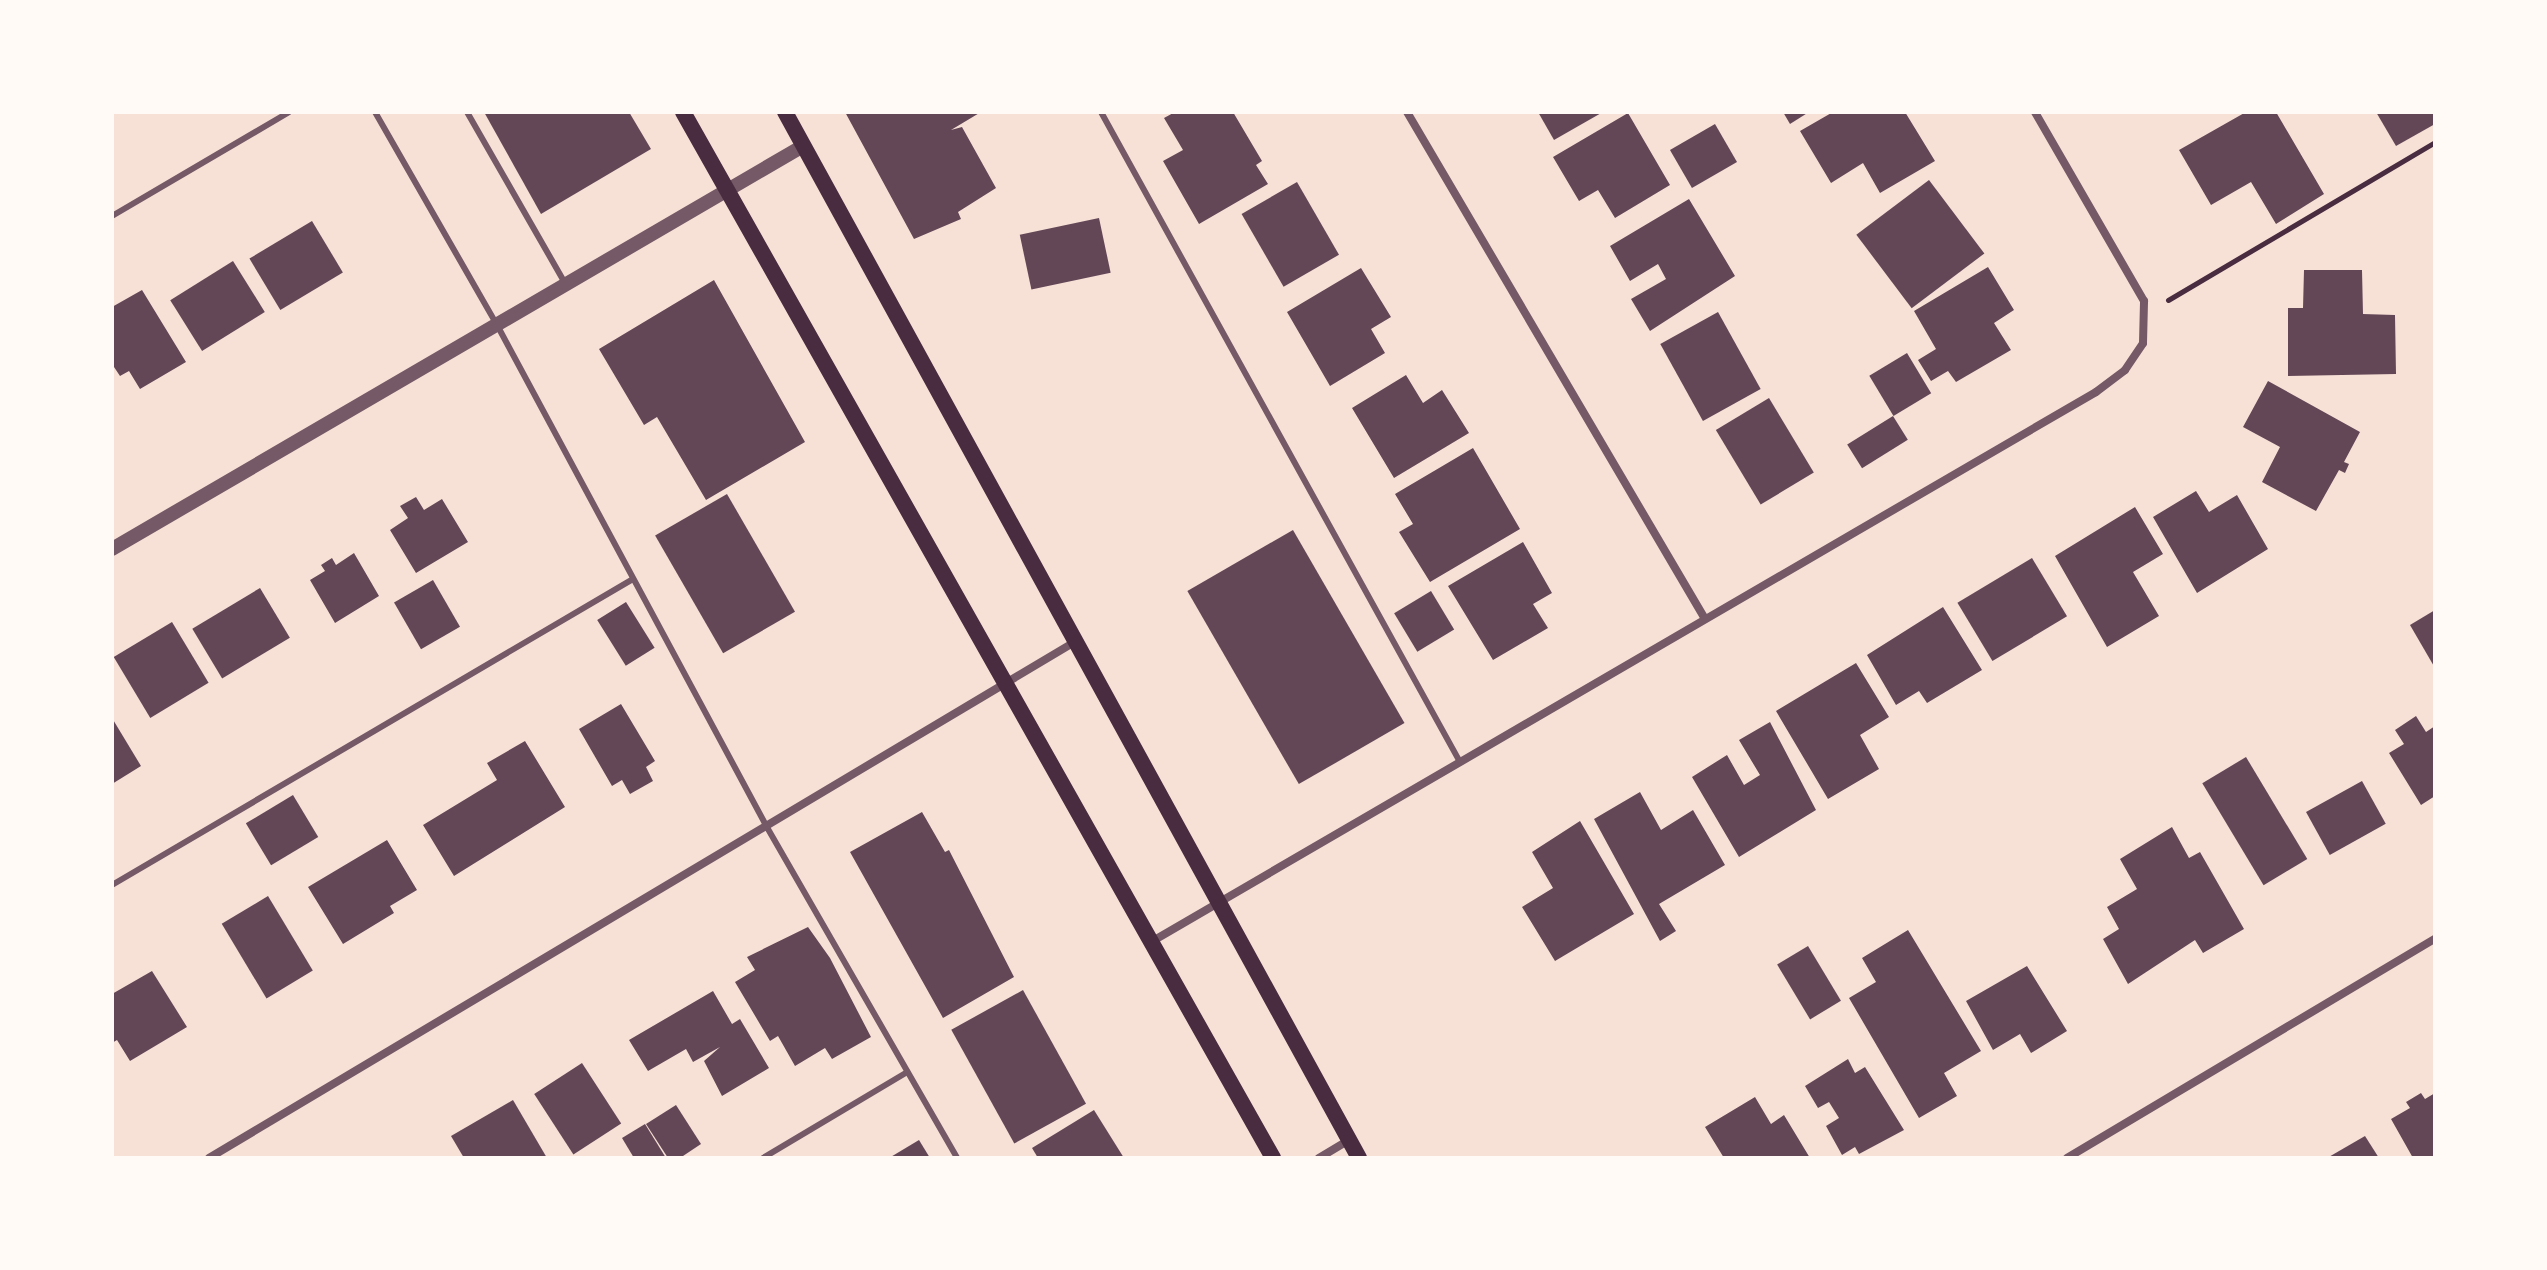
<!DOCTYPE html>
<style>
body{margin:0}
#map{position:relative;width:2547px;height:1270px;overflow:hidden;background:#f7e1d7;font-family:Jost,sans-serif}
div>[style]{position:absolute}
.building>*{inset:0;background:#644757;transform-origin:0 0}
.path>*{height:5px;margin:-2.5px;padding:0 2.5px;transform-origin:2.5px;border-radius:2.5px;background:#4a2c40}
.service>*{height:6px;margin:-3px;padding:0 3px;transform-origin:3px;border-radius:3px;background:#755966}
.minor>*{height:8px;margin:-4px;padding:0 4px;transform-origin:4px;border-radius:4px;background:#755966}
.tertiary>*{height:14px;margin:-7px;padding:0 7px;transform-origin:7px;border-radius:7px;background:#755966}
.secondary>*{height:16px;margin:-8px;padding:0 8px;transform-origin:8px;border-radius:8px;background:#4a2c40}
span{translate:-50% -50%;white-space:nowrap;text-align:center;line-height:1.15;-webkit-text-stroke:8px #fffaf5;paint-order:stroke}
.frame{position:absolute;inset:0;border:114px solid #fffaf5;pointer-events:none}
</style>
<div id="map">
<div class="building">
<i style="clip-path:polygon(484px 112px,629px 112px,651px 149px,541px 214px)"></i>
<i style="clip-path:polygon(845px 112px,981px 112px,951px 130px,962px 127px,996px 188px,958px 212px,961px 219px,914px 239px)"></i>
<i style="clip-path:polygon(1175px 112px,1233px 112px,1262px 161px,1256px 165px,1268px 184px,1199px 224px,1163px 161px,1183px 150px,1164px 118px)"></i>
<i style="clip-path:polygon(1538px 112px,1603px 112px,1554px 140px)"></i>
<i style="clip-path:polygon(1783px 112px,1809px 112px,1790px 124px)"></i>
<i style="clip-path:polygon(1833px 112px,1905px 112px,1935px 161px,1880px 193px,1863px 163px,1831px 183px,1800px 131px)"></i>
<i style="clip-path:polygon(2246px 112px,2276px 112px,2324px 194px,2276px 224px,2251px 182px,2211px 205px,2179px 150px)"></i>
<i style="clip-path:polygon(2376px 112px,2435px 112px,2435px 124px,2396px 146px)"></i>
<i style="clip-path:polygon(1628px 113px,1670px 185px,1615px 218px,1598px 190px,1579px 201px,1553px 157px)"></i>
<i style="left:1715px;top:124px;width:44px;height:52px;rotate:60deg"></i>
<i style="left:1929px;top:180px;width:92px;height:91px;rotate:53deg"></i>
<i style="left:1297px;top:182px;width:84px;height:64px;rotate:60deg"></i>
<i style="clip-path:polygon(1689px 199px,1735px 276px,1650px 331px,1631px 299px,1666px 279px,1658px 264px,1630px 281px,1610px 246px)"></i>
<i style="left:1099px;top:218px;width:56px;height:81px;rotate:78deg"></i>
<i style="left:312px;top:221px;width:60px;height:73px;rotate:59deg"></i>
<i style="left:233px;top:261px;width:60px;height:74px;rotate:58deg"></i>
<i style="clip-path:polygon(1988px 267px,2014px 310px,1994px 323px,2011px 350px,1956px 382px,1948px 371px,1931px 381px,1918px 360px,1936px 349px,1914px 311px)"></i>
<i style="clip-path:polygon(1361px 268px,1391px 317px,1371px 329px,1385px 353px,1330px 386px,1287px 312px)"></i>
<i style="clip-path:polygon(2304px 270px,2362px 270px,2363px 314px,2395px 315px,2396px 374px,2288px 376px,2288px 308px,2303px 308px)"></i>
<i style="clip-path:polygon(714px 280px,805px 442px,706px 500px,657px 417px,644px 425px,599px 349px)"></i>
<i style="clip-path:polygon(142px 290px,186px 362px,140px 389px,129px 371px,120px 376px,112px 364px,112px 307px)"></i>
<i style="left:1718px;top:312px;width:88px;height:66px;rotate:61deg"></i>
<i style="left:1907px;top:353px;width:47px;height:44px;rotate:59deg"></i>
<i style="clip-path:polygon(1406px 375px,1423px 403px,1442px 390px,1469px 433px,1394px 478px,1352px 408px)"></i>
<i style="clip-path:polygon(2268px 381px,2360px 432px,2344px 462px,2349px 464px,2345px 473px,2339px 470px,2316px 511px,2262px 482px,2280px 447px,2243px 427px)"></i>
<i style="left:1769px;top:398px;width:87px;height:62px;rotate:59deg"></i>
<i style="left:1893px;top:416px;width:28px;height:54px;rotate:58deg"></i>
<i style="clip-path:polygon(1473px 448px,1520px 529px,1430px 582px,1399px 532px,1413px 524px,1395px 494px)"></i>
<i style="clip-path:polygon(2196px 491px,2209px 512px,2237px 495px,2268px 549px,2197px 593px,2153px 517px)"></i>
<i style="left:727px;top:494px;width:136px;height:83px;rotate:60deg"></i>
<i style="clip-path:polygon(416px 497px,424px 510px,442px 499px,468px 542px,416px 573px,390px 530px,408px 518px,400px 506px)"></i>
<i style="clip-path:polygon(2135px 507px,2163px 554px,2133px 572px,2159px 616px,2107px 647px,2055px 556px)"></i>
<i style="left:1293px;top:530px;width:223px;height:122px;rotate:60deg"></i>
<i style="clip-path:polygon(1523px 542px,1552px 593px,1533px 604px,1548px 628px,1493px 660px,1448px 586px)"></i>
<i style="clip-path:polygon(354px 553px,379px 596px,335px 623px,310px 580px,325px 571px,321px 565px,332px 558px,336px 565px)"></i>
<i style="left:2032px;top:558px;width:68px;height:87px;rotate:59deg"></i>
<i style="left:433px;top:580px;width:54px;height:45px;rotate:60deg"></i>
<i style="left:260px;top:588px;width:58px;height:79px;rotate:59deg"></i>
<i style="left:1431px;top:591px;width:45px;height:43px;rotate:59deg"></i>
<i style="left:626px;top:602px;width:54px;height:34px;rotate:58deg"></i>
<i style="clip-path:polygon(1943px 607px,1982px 670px,1927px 703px,1919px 691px,1896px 705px,1867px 655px)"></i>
<i style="clip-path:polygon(2435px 610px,2435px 668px,2410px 625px)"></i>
<i style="left:172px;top:622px;width:71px;height:68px;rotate:59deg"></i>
<i style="clip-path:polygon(1856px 663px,1889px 717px,1860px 735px,1879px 769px,1828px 799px,1776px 711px)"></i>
<i style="clip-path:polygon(621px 704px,655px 761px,646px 767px,653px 781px,630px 794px,622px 780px,612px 786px,579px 729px)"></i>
<i style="clip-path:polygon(2416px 716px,2426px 732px,2435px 726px,2435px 796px,2421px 805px,2389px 753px,2404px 744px,2395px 730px)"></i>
<i style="clip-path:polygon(112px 718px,141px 766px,112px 784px)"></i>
<i style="clip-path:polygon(1770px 722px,1816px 810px,1739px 857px,1692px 777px,1727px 755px,1744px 785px,1760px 775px,1739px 740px)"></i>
<i style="clip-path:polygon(525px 741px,565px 807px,454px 876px,423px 825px,497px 780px,487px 763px)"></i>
<i style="left:2246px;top:757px;width:119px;height:51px;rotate:59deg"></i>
<i style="left:2362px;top:781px;width:49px;height:64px;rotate:61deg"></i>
<i style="clip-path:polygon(1640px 792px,1661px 830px,1693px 810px,1725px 865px,1659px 904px,1676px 931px,1660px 941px,1594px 819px)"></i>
<i style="left:293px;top:795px;width:49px;height:55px;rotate:59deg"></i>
<i style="clip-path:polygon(922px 812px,945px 852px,949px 850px,1014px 977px,943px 1018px,850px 852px)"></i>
<i style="clip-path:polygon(1580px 821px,1634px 914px,1555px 961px,1522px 907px,1553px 888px,1532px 852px)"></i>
<i style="clip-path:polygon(2172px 827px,2189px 858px,2200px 852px,2244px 929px,2203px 953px,2195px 940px,2128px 984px,2103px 939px,2119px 929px,2107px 907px,2137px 889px,2120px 859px)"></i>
<i style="clip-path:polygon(387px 840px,417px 890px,390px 906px,394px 913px,343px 944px,308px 887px)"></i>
<i style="left:268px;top:896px;width:87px;height:54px;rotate:59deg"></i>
<i style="clip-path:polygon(808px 927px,830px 958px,871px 1037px,832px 1059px,825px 1048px,795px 1066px,778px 1036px,770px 1041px,735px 982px,755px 970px,747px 957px)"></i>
<i style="clip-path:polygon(1908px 930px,1981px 1051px,1944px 1073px,1957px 1096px,1919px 1118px,1849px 998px,1876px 982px,1862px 958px)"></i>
<i style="left:1808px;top:946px;width:64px;height:36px;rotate:59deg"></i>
<i style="clip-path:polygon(2027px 966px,2067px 1031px,2031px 1053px,2020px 1034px,1993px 1050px,1966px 1001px)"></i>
<i style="clip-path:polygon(152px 971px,187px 1027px,130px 1061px,117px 1040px,112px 1043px,112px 994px)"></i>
<i style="left:1023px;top:990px;width:130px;height:82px;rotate:61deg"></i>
<i style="clip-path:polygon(713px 991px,732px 1024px,740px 1019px,769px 1068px,722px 1096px,704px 1061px,720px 1047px,693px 1062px,686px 1049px,648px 1071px,629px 1040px)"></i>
<i style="clip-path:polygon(1848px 1059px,1855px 1073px,1865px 1067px,1904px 1130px,1859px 1154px,1855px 1147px,1842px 1155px,1826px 1126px,1839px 1118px,1829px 1102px,1818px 1108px,1805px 1086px)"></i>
<i style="left:582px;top:1063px;width:72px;height:57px;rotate:57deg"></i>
<i style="clip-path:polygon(2421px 1093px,2425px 1099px,2435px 1093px,2435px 1158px,2413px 1158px,2391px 1119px,2410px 1108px,2406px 1102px)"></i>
<i style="clip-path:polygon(1755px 1097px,1771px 1124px,1784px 1115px,1810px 1158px,1724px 1158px,1705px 1127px)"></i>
<i style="clip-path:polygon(513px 1100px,547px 1158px,464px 1158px,451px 1136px)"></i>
<i style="clip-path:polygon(676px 1105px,701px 1144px,680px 1158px,668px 1158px,646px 1124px)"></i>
<i style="clip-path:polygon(1094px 1110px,1124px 1158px,1038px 1158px,1032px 1148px)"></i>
<i style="clip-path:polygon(645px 1124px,666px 1158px,634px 1158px,622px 1138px)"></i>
<i style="clip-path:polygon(2365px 1136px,2379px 1158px,2327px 1158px)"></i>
<i style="clip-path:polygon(919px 1140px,930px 1158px,889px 1158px)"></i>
</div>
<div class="path">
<i style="left:2168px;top:300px;width:310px;rotate:-30.6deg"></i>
</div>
<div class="service">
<i style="left:375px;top:112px;width:243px;rotate:60.2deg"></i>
<i style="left:496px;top:323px;width:574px;rotate:61.74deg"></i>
<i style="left:768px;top:829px;width:379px;rotate:60.1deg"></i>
<i style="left:467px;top:112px;width:197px;rotate:60.2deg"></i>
<i style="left:1101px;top:112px;width:743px;rotate:61.09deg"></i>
<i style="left:112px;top:216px;width:205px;rotate:-30.4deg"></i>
<i style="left:112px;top:885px;width:604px;rotate:-30.43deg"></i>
<i style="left:763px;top:1158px;width:168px;rotate:-30.8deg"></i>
</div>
<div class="minor">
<i style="left:1407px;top:112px;width:588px;rotate:59.55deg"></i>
<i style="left:1151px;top:942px;width:1093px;rotate:-30.2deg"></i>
<i style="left:2096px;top:392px;width:36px;rotate:-37deg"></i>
<i style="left:2125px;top:370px;width:32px;rotate:-56deg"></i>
<i style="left:2143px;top:343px;width:42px;rotate:-88.6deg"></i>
<i style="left:2144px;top:301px;width:218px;rotate:-120deg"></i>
<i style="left:209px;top:1158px;width:1006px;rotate:-30.8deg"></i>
<i style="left:1319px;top:1158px;width:35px;rotate:-31deg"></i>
<i style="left:2067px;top:1158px;width:428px;rotate:-30.8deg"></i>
</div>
<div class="tertiary">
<i style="left:112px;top:549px;width:800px;rotate:-30.25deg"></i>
</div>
<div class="secondary">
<i style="left:683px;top:112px;width:1201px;rotate:60.57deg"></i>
<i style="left:785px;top:112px;width:1193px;rotate:61.24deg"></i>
</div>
<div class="frame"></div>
</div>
